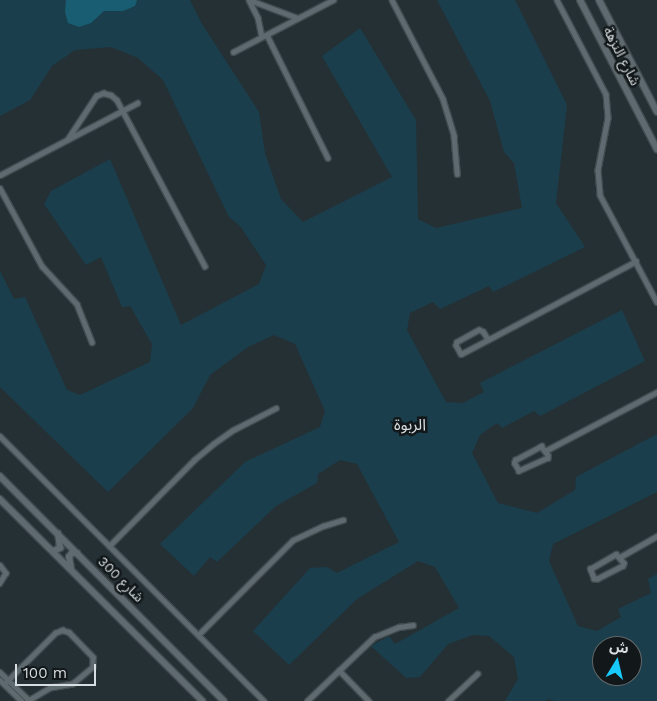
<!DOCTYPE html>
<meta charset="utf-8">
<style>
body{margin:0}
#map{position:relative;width:657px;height:701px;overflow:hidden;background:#253035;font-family:"Work Sans","Noto Sans Arabic",sans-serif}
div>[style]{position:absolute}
.green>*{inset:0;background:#1a3e4c}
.water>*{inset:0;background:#195d73}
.roads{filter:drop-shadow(1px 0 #424b4f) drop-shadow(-1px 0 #424b4f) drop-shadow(0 1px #424b4f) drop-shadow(0 -1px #424b4f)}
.minor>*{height:4.5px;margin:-2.25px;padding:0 2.25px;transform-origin:2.25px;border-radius:2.25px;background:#5e6a6f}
.tertiary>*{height:5.5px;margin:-2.75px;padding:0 2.75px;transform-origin:2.75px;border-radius:2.75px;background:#5e6a6f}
.secondary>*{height:6px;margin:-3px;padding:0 3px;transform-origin:3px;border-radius:3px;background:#5e6a6f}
span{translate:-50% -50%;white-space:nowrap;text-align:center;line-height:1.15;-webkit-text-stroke:5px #121719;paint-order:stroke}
.street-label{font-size:14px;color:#d7dee1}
.quarter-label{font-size:16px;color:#d7dee1}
.north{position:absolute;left:592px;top:636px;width:50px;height:50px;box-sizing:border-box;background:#121719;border:1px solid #616769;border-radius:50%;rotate:9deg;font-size:14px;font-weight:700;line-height:20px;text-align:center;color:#d7dee1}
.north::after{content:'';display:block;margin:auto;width:18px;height:22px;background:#17cafb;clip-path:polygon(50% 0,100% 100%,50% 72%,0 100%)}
.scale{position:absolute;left:15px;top:664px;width:81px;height:22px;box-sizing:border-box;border:2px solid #d7dee1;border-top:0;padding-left:6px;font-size:15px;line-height:18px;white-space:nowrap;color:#d7dee1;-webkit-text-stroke:4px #121719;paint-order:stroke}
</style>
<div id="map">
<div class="green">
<i style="clip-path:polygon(evenodd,0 0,190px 0,202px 24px,259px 112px,265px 153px,281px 199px,303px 222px,392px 177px,322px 56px,360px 28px,416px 120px,418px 219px,436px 228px,522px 208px,514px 163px,504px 152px,490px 101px,437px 0,515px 0,567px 105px,556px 203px,585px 247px,493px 292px,489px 286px,440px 309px,433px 302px,410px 313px,407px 330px,446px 402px,463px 403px,484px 392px,480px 383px,622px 310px,645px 361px,540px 416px,534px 411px,502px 428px,497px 423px,480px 435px,472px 453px,498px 503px,537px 513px,575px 490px,576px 477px,657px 434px,657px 492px,553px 544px,549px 561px,578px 626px,597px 631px,621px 617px,618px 609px,651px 593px,648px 579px,657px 574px,657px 701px,555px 701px,548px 699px,545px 701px,505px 701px,518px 679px,514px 657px,489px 636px,473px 635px,448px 644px,420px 677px,406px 678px,371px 646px,389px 636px,395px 644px,459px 608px,435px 567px,418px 561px,357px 599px,289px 665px,253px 631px,310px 568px,327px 567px,337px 573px,399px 542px,357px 464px,340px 460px,318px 474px,317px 483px,276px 506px,217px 562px,210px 557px,194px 576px,160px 544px,245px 462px,320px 427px,325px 411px,295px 344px,274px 335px,248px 347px,210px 375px,193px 408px,108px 492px,0 387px,0 271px,14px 299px,25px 297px,67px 390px,80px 395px,150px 362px,152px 344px,130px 306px,122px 307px,101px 257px,86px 265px,44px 204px,51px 191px,110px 159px,181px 325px,259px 284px,266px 265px,240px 226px,229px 217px,163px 80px,138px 58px,111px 47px,75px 50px,52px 66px,30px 100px,0 116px,0 0,602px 646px,632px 646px,632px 676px,602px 676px,602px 646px)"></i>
</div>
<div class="water">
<i style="clip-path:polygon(66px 0,137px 0,135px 6px,123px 11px,104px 11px,91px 23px,79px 27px,68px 23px,65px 12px)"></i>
</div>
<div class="roads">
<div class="minor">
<i style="left:249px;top:0;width:20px;rotate:63deg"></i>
<i style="left:258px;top:18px;width:19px;rotate:78deg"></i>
<i style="left:250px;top:0;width:51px;rotate:20.6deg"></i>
<i style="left:392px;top:0;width:111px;rotate:62.7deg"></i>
<i style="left:443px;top:99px;width:39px;rotate:73deg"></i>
<i style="left:454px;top:136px;width:38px;rotate:85deg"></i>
<i style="left:557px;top:0;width:106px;rotate:62.5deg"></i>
<i style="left:606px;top:94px;width:24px;rotate:85deg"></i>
<i style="left:608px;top:118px;width:53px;rotate:100.9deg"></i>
<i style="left:598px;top:170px;width:25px;rotate:85deg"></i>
<i style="left:600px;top:195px;width:121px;rotate:62deg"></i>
<i style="left:267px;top:35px;width:137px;rotate:63.6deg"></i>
<i style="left:233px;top:52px;width:113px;rotate:-27.5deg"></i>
<i style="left:67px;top:140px;width:53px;rotate:-56.6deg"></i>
<i style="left:96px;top:96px;width:8px;rotate:-23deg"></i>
<i style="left:103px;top:93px;width:8px;rotate:14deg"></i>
<i style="left:111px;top:95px;width:8px;rotate:40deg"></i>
<i style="left:117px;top:100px;width:188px;rotate:62.1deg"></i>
<i style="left:0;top:175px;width:155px;rotate:-27.7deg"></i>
<i style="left:0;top:188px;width:89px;rotate:61.7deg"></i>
<i style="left:42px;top:266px;width:52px;rotate:47.4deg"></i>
<i style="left:77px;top:304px;width:41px;rotate:68.5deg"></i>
<i style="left:488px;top:340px;width:9px;rotate:-122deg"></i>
<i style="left:483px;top:332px;width:4px;rotate:-153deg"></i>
<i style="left:479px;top:330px;width:25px;rotate:151deg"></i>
<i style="left:457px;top:342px;width:3px;rotate:108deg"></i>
<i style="left:456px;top:345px;width:10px;rotate:61deg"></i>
<i style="left:461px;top:354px;width:60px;rotate:-27.8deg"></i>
<i style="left:514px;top:326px;width:138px;rotate:-28deg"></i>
<i style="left:0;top:436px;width:374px;rotate:45.1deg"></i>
<i style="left:541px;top:446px;width:11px;rotate:52deg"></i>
<i style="left:548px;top:455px;width:3px;rotate:90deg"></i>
<i style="left:548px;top:458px;width:32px;rotate:156deg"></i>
<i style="left:519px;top:471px;width:9px;rotate:-122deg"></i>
<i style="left:514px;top:463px;width:3px;rotate:-72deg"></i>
<i style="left:515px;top:460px;width:30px;rotate:-28deg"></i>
<i style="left:545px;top:451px;width:127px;rotate:-27.8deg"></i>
<i style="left:109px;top:546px;width:121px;rotate:-45.3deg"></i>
<i style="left:194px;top:460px;width:25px;rotate:-40deg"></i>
<i style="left:213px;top:444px;width:24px;rotate:-35deg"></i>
<i style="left:233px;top:430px;width:48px;rotate:-27.1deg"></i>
<i style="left:616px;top:554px;width:12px;rotate:48deg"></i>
<i style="left:624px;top:563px;width:3px;rotate:108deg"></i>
<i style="left:623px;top:566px;width:28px;rotate:153deg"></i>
<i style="left:598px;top:579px;width:4px;rotate:180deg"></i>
<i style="left:594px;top:579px;width:11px;rotate:-112deg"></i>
<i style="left:590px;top:569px;width:30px;rotate:-30deg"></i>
<i style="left:620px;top:557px;width:43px;rotate:-29.6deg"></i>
<i style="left:0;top:565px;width:10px;rotate:53deg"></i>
<i style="left:6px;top:573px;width:12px;rotate:121deg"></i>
<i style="left:198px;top:635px;width:134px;rotate:-45deg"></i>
<i style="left:293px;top:540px;width:33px;rotate:-25deg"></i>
<i style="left:323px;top:526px;width:21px;rotate:-17deg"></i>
<i style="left:339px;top:670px;width:43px;rotate:45.9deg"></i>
<i style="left:0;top:672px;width:42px;rotate:44deg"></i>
<i style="left:0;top:680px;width:30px;rotate:44deg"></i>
<i style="left:4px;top:684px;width:72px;rotate:-45deg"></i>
<i style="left:55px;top:633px;width:8px;rotate:-23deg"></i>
<i style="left:62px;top:630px;width:7px;rotate:16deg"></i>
<i style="left:69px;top:632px;width:35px;rotate:46deg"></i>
<i style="left:93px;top:657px;width:10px;rotate:90deg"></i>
<i style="left:93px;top:667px;width:26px;rotate:140deg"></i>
<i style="left:73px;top:684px;width:23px;rotate:170deg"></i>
<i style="left:50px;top:688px;width:26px;rotate:149deg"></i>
<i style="left:307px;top:701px;width:93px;rotate:-43.7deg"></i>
<i style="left:374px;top:637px;width:27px;rotate:-22deg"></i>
<i style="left:399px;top:627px;width:14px;rotate:-8deg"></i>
<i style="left:448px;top:701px;width:40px;rotate:-43deg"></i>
</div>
<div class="tertiary">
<i style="left:0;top:476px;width:317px;rotate:45.1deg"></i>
<i style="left:0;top:499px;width:286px;rotate:44.9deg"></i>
<i style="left:53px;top:551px;width:8px;rotate:-23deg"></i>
<i style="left:60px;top:548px;width:14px;rotate:-98deg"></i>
<i style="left:71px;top:569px;width:12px;rotate:-99deg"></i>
<i style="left:69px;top:557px;width:5px;rotate:-53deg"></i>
<i style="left:72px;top:553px;width:5px"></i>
</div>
<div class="secondary">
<i style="left:580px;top:0;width:168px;rotate:62.7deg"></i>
<i style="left:599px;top:0;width:126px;rotate:62.6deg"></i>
</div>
</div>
<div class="street-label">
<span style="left:622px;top:56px;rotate:63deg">شارع النزهة</span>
<span style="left:121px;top:579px;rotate:45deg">شارع 300</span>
</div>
<div class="quarter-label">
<span style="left:410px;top:425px">الربوة</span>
</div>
<div class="north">ش</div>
<div class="scale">100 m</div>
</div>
